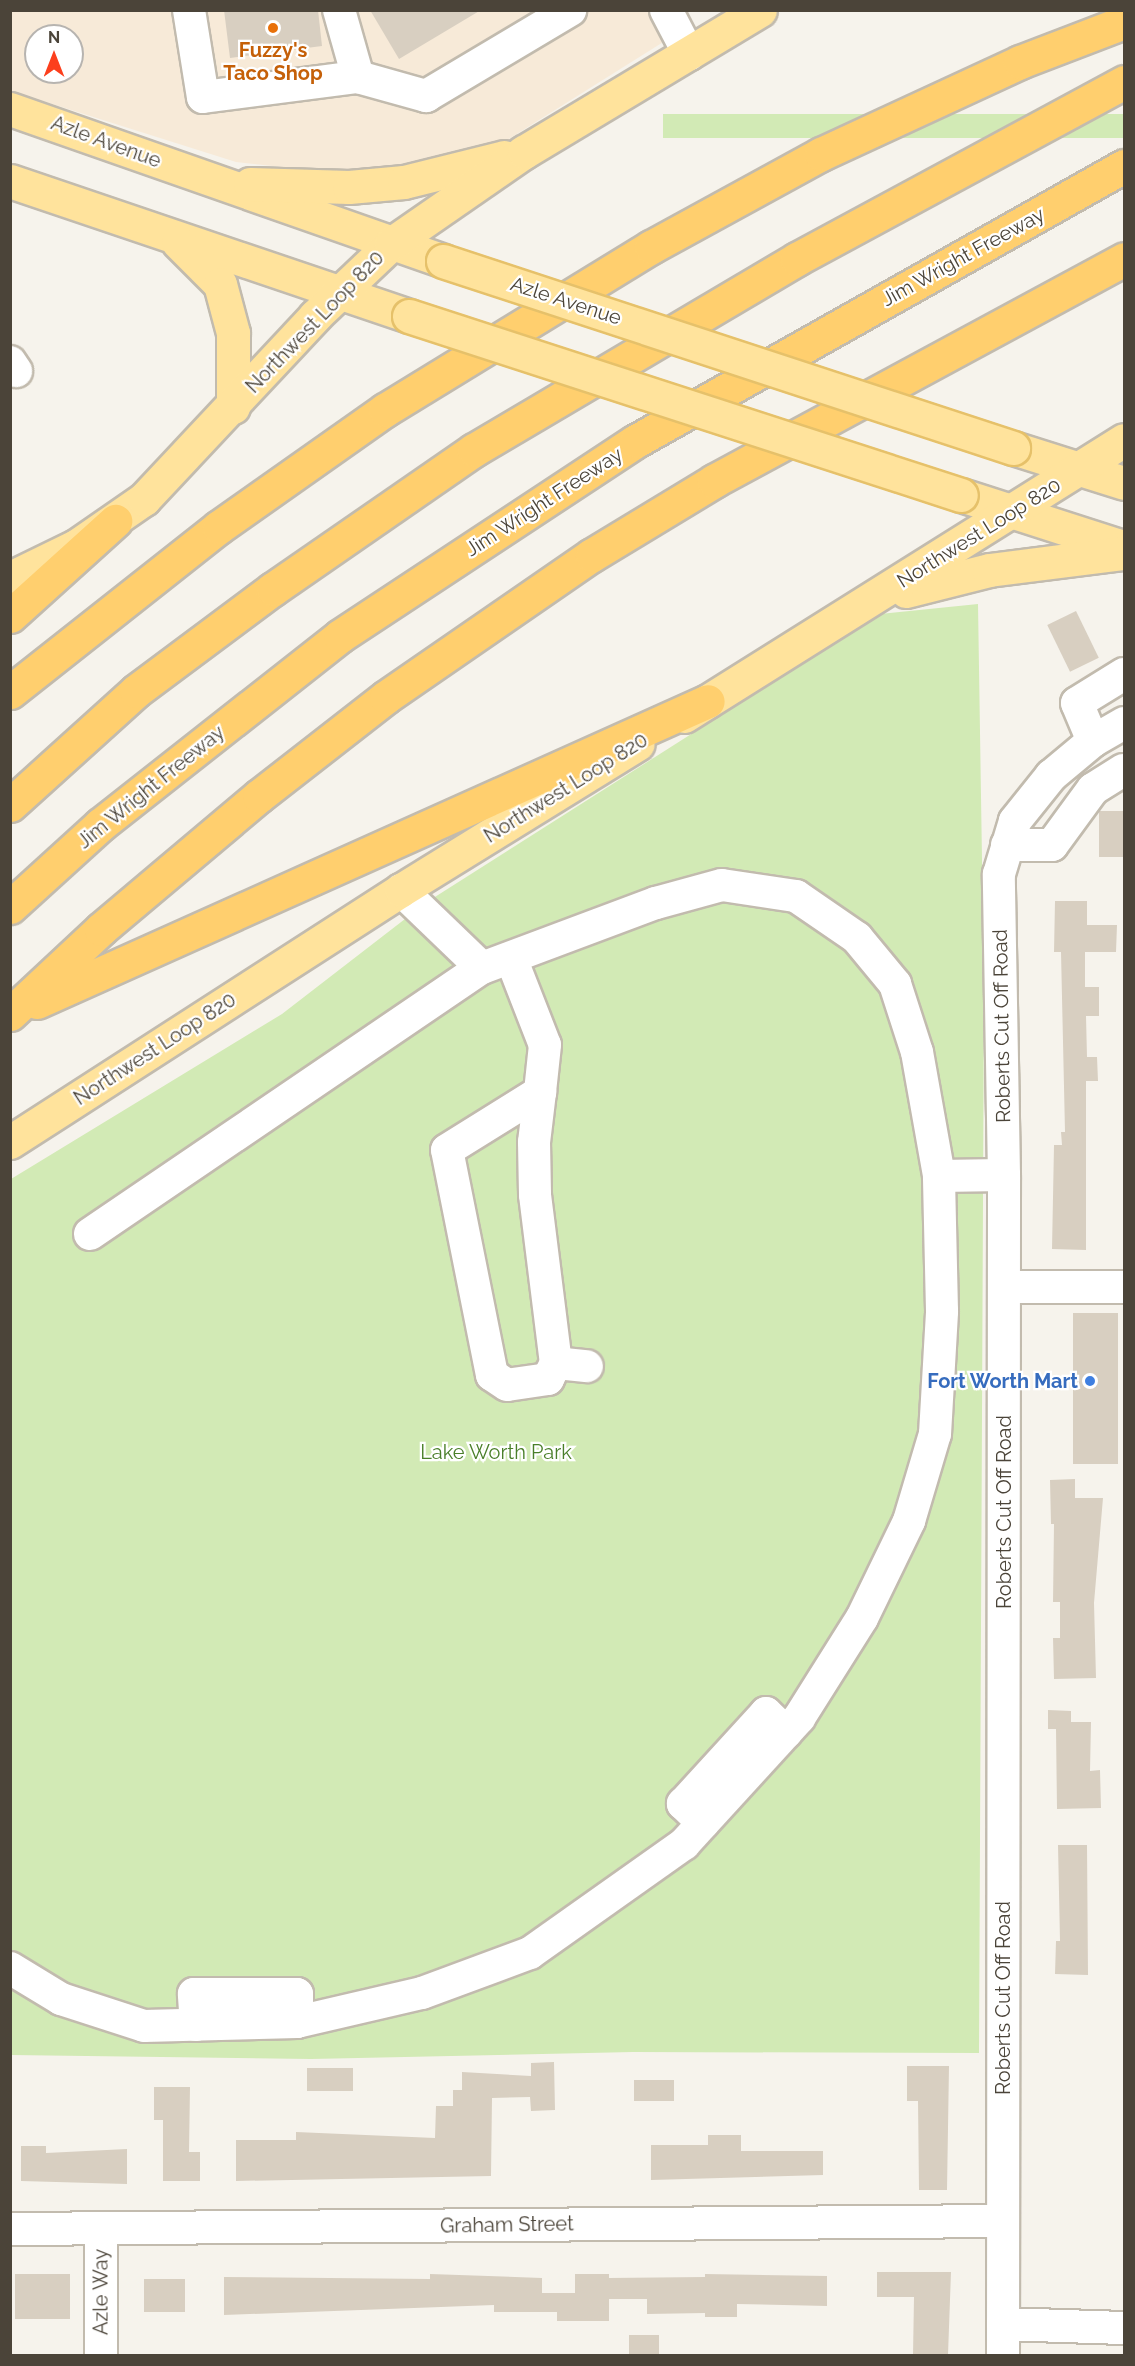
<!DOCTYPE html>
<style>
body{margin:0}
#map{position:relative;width:1135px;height:2366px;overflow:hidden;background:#f6f3ec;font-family:Raleway,sans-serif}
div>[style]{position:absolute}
.commercial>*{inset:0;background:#f7ead8}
.green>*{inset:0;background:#d2eab5;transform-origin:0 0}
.building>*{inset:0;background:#d8cfc1;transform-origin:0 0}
.roads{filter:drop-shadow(2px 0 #c2bbae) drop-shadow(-2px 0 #c2bbae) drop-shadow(0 2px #c2bbae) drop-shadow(0 -2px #c2bbae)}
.minor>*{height:32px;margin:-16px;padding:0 16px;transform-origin:16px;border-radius:16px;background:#fff}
.major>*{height:33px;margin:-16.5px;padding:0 16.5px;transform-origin:16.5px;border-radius:16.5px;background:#ffe39c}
.highway>*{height:33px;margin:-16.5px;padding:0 16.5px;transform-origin:16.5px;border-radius:16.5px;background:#ffcf6e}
.bridges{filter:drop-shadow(2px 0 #e6c16a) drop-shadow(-2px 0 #e6c16a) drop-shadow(0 2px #e6c16a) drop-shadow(0 -2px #e6c16a)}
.major-bridge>*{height:33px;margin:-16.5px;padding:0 16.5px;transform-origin:16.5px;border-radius:16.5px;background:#ffe39c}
.dots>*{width:16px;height:16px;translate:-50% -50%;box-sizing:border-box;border:3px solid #fff;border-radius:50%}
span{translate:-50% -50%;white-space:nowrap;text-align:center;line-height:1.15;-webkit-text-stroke:4.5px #fff;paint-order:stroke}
.food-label{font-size:20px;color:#c56008;font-weight:700}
.street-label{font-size:20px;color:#4b4439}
.shop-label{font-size:20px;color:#366cbe;font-weight:700}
.right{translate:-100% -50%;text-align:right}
.park-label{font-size:20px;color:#4a7f2a}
.frame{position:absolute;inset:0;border:12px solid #4b4439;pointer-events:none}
.north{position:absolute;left:24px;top:24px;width:60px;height:60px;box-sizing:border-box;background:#fff;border:2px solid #b7b4b0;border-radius:50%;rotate:0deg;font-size:16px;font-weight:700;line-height:24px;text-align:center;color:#4b4439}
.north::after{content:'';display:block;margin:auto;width:21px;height:27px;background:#fc3f1d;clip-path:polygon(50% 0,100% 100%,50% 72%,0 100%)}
</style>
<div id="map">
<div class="commercial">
<i style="clip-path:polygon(evenodd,685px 10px,692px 24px,496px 147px,384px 167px,327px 172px,236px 162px,11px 91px,11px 11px,685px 10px,36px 36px,72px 36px,72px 72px,36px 72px,36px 36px)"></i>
</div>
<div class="green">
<i style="left:1124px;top:114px;width:24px;height:461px;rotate:90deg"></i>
<i style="clip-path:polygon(978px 604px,984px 988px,979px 2053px,633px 2052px,311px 2059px,11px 2055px,11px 1179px,282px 1014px,427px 902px,880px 614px)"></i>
</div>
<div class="building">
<i style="clip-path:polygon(224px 10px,318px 10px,322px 46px,230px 58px)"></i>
<i style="clip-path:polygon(370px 10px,481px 10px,399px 59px)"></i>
<i style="left:1076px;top:611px;width:52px;height:32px;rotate:64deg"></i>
<i style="left:1099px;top:811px;width:26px;height:46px"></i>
<i style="clip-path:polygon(1055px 901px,1087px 901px,1087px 925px,1117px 925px,1116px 952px,1085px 952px,1085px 987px,1099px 987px,1099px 1016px,1086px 1016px,1087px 1057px,1097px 1057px,1098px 1081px,1086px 1081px,1086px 1250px,1052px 1249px,1054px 1145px,1062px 1145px,1061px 1132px,1065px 1132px,1061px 952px,1054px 952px)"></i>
<i style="left:1073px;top:1313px;width:45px;height:151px"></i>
<i style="clip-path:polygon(1075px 1479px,1075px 1498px,1103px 1498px,1094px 1603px,1096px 1678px,1054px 1679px,1053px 1638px,1060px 1638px,1060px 1602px,1053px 1602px,1054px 1524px,1051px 1524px,1050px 1480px)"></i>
<i style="clip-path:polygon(1048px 1710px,1071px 1711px,1071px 1722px,1091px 1722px,1090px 1771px,1100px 1770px,1101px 1808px,1057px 1809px,1056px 1729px,1048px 1729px)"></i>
<i style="clip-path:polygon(1058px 1845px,1087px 1845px,1088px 1975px,1055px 1974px,1056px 1941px,1060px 1941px)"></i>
<i style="clip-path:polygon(554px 2062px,555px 2110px,531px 2111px,530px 2097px,492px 2098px,491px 2176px,236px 2181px,236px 2140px,296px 2140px,296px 2132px,435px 2138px,436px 2106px,453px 2106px,453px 2090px,462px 2090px,462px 2072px,531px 2076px,531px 2063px)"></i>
<i style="clip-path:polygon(907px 2066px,949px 2066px,947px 2190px,919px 2190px,918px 2101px,907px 2101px)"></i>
<i style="left:307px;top:2068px;width:46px;height:23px"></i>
<i style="left:634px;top:2080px;width:40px;height:21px"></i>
<i style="clip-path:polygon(154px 2087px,190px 2087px,189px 2152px,200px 2152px,200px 2181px,163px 2181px,163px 2120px,154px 2120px)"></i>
<i style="clip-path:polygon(708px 2135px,741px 2135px,741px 2151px,823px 2151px,823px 2175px,651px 2180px,651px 2145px,708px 2145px)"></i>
<i style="clip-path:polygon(21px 2146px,46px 2146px,46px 2153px,127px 2149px,127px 2184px,21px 2181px)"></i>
<i style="clip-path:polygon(877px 2272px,951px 2272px,948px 2355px,913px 2355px,914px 2297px,877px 2297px)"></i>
<i style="left:15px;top:2274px;width:55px;height:45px"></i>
<i style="clip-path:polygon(430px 2274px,542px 2278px,542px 2293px,575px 2293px,575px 2274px,609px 2274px,609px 2278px,705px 2277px,705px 2274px,827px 2276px,827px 2306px,737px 2304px,737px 2317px,705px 2317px,705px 2313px,647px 2314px,647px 2299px,609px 2299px,609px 2321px,557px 2321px,557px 2312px,494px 2312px,494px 2305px,224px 2315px,224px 2277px,430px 2279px)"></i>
<i style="left:144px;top:2279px;width:41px;height:33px"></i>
<i style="left:629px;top:2335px;width:30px;height:20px"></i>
</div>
<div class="roads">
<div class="minor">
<i style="left:189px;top:10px;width:88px;rotate:80.9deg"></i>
<i style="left:203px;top:97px;width:156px;rotate:-7.4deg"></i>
<i style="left:339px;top:10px;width:70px;rotate:74.2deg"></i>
<i style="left:358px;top:77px;width:71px;rotate:15.6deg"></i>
<i style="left:426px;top:96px;width:168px;rotate:-30.8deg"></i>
<i style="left:666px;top:10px;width:50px;rotate:62.4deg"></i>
<i style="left:10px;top:362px;width:11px;rotate:56deg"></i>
<i style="left:1093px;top:741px;width:41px;rotate:-112.8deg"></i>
<i style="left:1077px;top:703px;width:55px;rotate:-31.7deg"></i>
<i style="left:1007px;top:845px;width:45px"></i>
<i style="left:1052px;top:845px;width:69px;rotate:-53.8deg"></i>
<i style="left:1093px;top:789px;width:36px;rotate:-32deg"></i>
<i style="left:401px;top:890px;width:112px;rotate:43.9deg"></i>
<i style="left:511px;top:958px;width:93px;rotate:68.7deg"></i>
<i style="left:545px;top:1045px;width:47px;rotate:96.1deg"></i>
<i style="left:540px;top:1092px;width:50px;rotate:96.8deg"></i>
<i style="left:534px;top:1142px;width:53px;rotate:88.9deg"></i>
<i style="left:535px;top:1195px;width:169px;rotate:82.9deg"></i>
<i style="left:556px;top:1363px;width:18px;rotate:117deg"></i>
<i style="left:548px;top:1379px;width:41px;rotate:171.7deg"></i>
<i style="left:507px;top:1385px;width:18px;rotate:-146deg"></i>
<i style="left:492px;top:1375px;width:229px;rotate:-101.3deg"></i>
<i style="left:447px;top:1150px;width:110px;rotate:-31.9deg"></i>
<i style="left:90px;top:1234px;width:474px;rotate:-34.2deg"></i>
<i style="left:482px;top:968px;width:186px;rotate:-20.5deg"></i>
<i style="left:656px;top:903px;width:68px;rotate:-15.3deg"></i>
<i style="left:722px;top:885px;width:75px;rotate:8.5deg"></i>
<i style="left:796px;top:896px;width:74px;rotate:34.5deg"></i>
<i style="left:857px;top:938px;width:60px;rotate:50.4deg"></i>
<i style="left:895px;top:984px;width:71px;rotate:72.1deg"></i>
<i style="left:917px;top:1052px;width:126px;rotate:79.9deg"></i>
<i style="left:939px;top:1176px;width:65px;rotate:-0.9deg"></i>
<i style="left:1004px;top:1287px;width:120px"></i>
<i style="left:556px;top:1363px;width:31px;rotate:6deg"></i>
<i style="left:703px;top:1823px;width:28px;rotate:-136deg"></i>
<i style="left:683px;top:1804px;width:123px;rotate:-47.6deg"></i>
<i style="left:766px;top:1713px;width:28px;rotate:44deg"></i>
<i style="left:10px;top:1968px;width:60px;rotate:31.3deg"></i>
<i style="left:61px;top:1999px;width:87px;rotate:18deg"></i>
<i style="left:144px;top:2026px;width:153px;rotate:-1.5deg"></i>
<i style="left:297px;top:2022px;width:128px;rotate:-13.1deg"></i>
<i style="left:422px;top:1993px;width:115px;rotate:-20.3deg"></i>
<i style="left:530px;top:1953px;width:189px;rotate:-35.3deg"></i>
<i style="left:684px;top:1844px;width:171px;rotate:-47.6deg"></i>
<i style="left:799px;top:1718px;width:118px;rotate:-57.8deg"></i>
<i style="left:862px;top:1618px;width:108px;rotate:-64.1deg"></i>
<i style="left:909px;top:1521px;width:91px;rotate:-73.4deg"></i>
<i style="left:935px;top:1434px;width:123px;rotate:-86.7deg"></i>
<i style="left:942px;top:1311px;width:135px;rotate:-91.3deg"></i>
<i style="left:196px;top:2025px;width:31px;rotate:-94deg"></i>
<i style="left:194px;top:1994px;width:103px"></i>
<i style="left:297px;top:1994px;width:28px;rotate:90deg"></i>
<i style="left:10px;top:2229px;width:993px;rotate:-0.46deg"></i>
<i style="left:101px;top:2229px;width:127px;rotate:90deg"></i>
<i style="left:1003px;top:2324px;width:121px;rotate:1.9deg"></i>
<i style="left:1003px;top:2356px;width:1181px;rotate:-89.95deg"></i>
<i style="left:1004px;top:1175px;width:301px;rotate:-91deg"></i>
<i style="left:999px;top:874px;width:55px;rotate:-73.2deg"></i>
<i style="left:1015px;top:821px;width:58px;rotate:-51.3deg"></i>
<i style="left:1051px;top:776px;width:55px;rotate:-39.8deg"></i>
<i style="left:1093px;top:741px;width:36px;rotate:-30deg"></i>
</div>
<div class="major">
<i style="left:10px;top:109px;width:459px;rotate:19.3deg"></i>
<i style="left:10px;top:181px;width:421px;rotate:18.7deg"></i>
<i style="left:250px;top:184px;width:99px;rotate:1.7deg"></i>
<i style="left:349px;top:187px;width:55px;rotate:-5.2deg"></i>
<i style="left:404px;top:182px;width:103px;rotate:-14deg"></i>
<i style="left:178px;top:242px;width:59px;rotate:45deg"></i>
<i style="left:220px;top:284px;width:51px;rotate:75.1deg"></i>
<i style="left:233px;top:333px;width:74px;rotate:90deg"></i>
<i style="left:1013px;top:448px;width:116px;rotate:17.5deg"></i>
<i style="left:961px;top:495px;width:170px;rotate:17.8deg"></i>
<i style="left:10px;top:578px;width:73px;rotate:-25.9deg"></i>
<i style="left:76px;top:546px;width:83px;rotate:-34.7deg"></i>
<i style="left:144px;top:499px;width:250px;rotate:-46.9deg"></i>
<i style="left:315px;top:316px;width:105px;rotate:-43.5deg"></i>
<i style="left:391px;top:244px;width:162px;rotate:-34.7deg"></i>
<i style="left:524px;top:152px;width:275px;rotate:-31deg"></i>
<i style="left:906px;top:591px;width:86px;rotate:-14.2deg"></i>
<i style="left:989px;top:570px;width:136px;rotate:-7.2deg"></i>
<i style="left:684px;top:716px;width:519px;rotate:-32.1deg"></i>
<i style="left:10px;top:1142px;width:465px;rotate:-32.8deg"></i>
<i style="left:401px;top:890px;width:278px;rotate:-31.7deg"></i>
</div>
<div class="highway">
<i style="left:10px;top:616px;width:142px;rotate:-42.1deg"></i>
<i style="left:10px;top:692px;width:266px;rotate:-38.3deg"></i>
<i style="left:219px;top:527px;width:203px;rotate:-35.2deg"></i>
<i style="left:385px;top:410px;width:312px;rotate:-31.5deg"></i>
<i style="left:651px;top:247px;width:194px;rotate:-28.7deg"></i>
<i style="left:821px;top:154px;width:219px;rotate:-24.8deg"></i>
<i style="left:1020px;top:62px;width:111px;rotate:-21deg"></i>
<i style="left:10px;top:805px;width:170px;rotate:-42.1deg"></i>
<i style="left:136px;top:691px;width:171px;rotate:-36.7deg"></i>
<i style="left:273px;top:589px;width:244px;rotate:-34.7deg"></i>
<i style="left:474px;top:450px;width:375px;rotate:-30.6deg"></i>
<i style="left:797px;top:259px;width:372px;rotate:-28.4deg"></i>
<i style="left:10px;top:907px;width:122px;rotate:-42.3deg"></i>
<i style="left:100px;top:825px;width:305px;rotate:-38.2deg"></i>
<i style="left:340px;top:636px;width:354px;rotate:-33.4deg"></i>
<i style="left:636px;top:441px;width:560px;rotate:-29.4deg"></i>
<i style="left:37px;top:1002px;width:735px;rotate:-24.16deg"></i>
<i style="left:10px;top:1014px;width:125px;rotate:-43deg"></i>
<i style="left:101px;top:929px;width:207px;rotate:-40.1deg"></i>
<i style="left:259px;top:796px;width:161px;rotate:-37.9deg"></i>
<i style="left:386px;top:697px;width:250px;rotate:-34.6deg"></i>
<i style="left:592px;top:555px;width:143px;rotate:-31.2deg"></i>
<i style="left:714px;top:481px;width:466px;rotate:-28.4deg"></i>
</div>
</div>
<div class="bridges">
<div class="major-bridge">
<i style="left:443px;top:261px;width:600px;rotate:18.16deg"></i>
<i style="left:409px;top:316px;width:580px;rotate:17.97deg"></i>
</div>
</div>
<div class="dots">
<i style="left:273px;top:28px;background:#e8710a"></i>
<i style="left:1090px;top:1381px;background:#3f7fe0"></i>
</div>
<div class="food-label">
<span style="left:273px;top:62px">Fuzzy's<br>Taco Shop</span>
</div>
<div class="street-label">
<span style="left:106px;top:142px;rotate:20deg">Azle Avenue</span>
<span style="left:963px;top:257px;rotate:-29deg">Jim Wright Freeway</span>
<span style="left:566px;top:301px;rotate:18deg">Azle Avenue</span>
<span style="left:315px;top:322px;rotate:-46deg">Northwest Loop 820</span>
<span style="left:544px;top:502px;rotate:-33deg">Jim Wright Freeway</span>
<span style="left:979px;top:533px;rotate:-32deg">Northwest Loop 820</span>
<span style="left:151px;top:787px;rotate:-39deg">Jim Wright Freeway</span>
<span style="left:566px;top:788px;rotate:-32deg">Northwest Loop 820</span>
<span style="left:1002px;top:1026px;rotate:-91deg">Roberts Cut Off Road</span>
<span style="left:155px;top:1049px;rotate:-33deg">Northwest Loop 820</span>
<span style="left:1004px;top:1512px;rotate:-90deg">Roberts Cut Off Road</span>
<span style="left:1003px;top:1998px;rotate:-90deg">Roberts Cut Off Road</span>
<span style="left:507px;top:2225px;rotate:-1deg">Graham Street</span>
<span style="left:101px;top:2292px;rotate:-90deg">Azle Way</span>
</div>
<div class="shop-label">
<span class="right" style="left:1078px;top:1381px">Fort Worth Mart</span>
</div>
<div class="park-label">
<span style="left:496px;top:1452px">Lake Worth Park</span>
</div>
<div class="frame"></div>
<div class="north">N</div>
</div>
